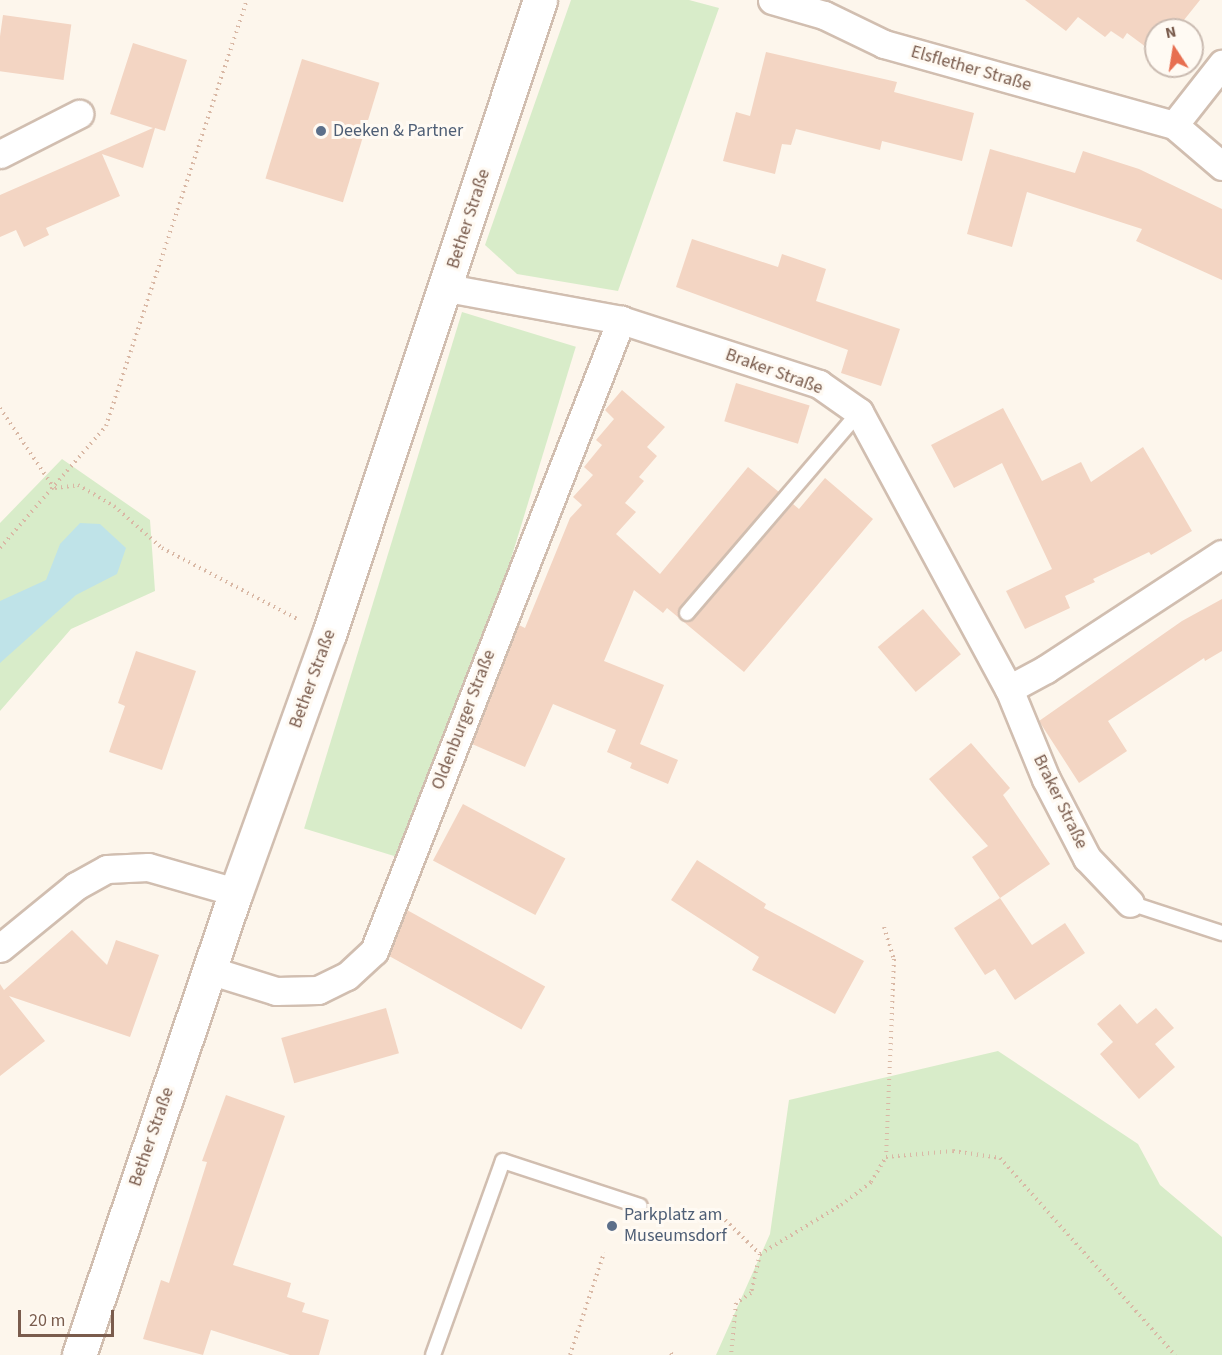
<!DOCTYPE html>
<meta charset="utf-8">
<style>
body{margin:0}
#map{position:relative;width:1222px;height:1355px;overflow:hidden;background:#fdf6ec;font-family:"Source Sans 3",sans-serif}
div>[style]{position:absolute}
.green>*{inset:0;background:#d8ecc9;transform-origin:0 0}
.water>*{inset:0;background:#bfe3e8}
.building>*{inset:0;background:#f3d5c3;transform-origin:0 0}
.path>*{height:4px;margin-top:-2px;transform-origin:0;background:repeating-linear-gradient(90deg,#d9b8a5 0 1.5px,transparent 0 6px)}
.roads{filter:drop-shadow(2px 0 #d1beb0) drop-shadow(-2px 0 #d1beb0) drop-shadow(0 2px #d1beb0) drop-shadow(0 -2px #d1beb0)}
.lane>*{height:14px;margin:-7px;padding:0 7px;transform-origin:7px;border-radius:7px;background:#fff}
.street>*{height:27px;margin:-13.5px;padding:0 13.5px;transform-origin:13.5px;border-radius:13.5px;background:#fff}
.secondary>*{height:33px;margin:-16.5px;padding:0 16.5px;transform-origin:16.5px;border-radius:16.5px;background:#fff}
.dots>*{width:16px;height:16px;translate:-50% -50%;box-sizing:border-box;border:3px solid #fffaf3;border-radius:50%}
span{translate:-50% -50%;white-space:nowrap;text-align:center;line-height:1.15;-webkit-text-stroke:6px #fffaf3;paint-order:stroke}
.street-label{font-size:18px;color:#7a5c4d}
.service-label{font-size:18px;color:#4e5e75}
.left{translate:0 -50%;text-align:left}
.north{position:absolute;left:1144px;top:18px;width:60px;height:60px;box-sizing:border-box;background:#fffaf3;border:2px solid #cabbb1;border-radius:50%;rotate:348deg;font-size:16px;font-weight:700;line-height:24px;text-align:center;color:#7a5c4d}
.north::after{content:'';display:block;margin:auto;width:21px;height:27px;background:#e76f51;clip-path:polygon(50% 0,100% 100%,50% 72%,0 100%)}
.scale{position:absolute;left:18px;top:1310px;width:96px;height:27px;box-sizing:border-box;border:3px solid #7a5c4d;border-top:0;padding-left:8px;font-size:18px;line-height:21px;white-space:nowrap;color:#7a5c4d;-webkit-text-stroke:4px #fffaf3;paint-order:stroke}
</style>
<div id="map">
<div class="green">
<i style="clip-path:polygon(571px 0,689px 0,719px 8px,618px 291px,517px 274px,485px 245px)"></i>
<i style="left:462px;top:312px;width:119px;height:540px;rotate:17deg"></i>
<i style="clip-path:polygon(62px 459px,150px 520px,155px 591px,71px 629px,0 711px,0 523px)"></i>
<i style="clip-path:polygon(998px 1051px,1138px 1144px,1160px 1185px,1222px 1237px,1222px 1355px,716px 1355px,770px 1234px,789px 1100px)"></i>
</div>
<div class="water">
<i style="clip-path:polygon(80px 523px,100px 524px,126px 548px,117px 574px,76px 595px,0 663px,0 601px,46px 580px,60px 544px)"></i>
</div>
<div class="building">
<i style="clip-path:polygon(1025px 0,1200px 0,1176px 30px,1156px 30px,1146px 47px,1127px 33px,1123px 39px,1111px 31px,1105px 37px,1078px 17px,1066px 31px)"></i>
<i style="left:3px;top:15px;width:69px;height:56px;rotate:8deg"></i>
<i style="clip-path:polygon(133px 43px,187px 60px,165px 131px,155px 128px,143px 168px,102px 154px,120px 196px,46px 228px,49px 235px,24px 247px,16px 230px,0 237px,0 195px,153px 128px,110px 114px)"></i>
<i style="clip-path:polygon(766px 52px,897px 82px,894px 92px,974px 113px,962px 161px,882px 141px,880px 150px,796px 129px,791px 145px,782px 144px,775px 174px,723px 161px,736px 112px,750px 116px)"></i>
<i style="left:302px;top:59px;width:81px;height:125px;rotate:17deg"></i>
<i style="clip-path:polygon(990px 149px,1075px 173px,1083px 151px,1139px 169px,1222px 209px,1222px 280px,1136px 241px,1142px 229px,1027px 192px,1012px 247px,967px 234px)"></i>
<i style="clip-path:polygon(692px 239px,778px 267px,782px 254px,826px 269px,816px 301px,900px 329px,881px 386px,841px 373px,848px 350px,676px 287px)"></i>
<i style="left:736px;top:383px;width:77px;height:40px;rotate:17deg"></i>
<i style="clip-path:polygon(622px 390px,665px 427px,647px 447px,657px 456px,639px 477px,644px 481px,625px 503px,636px 512px,616px 534px,660px 574px,748px 467px,779px 492px,680px 607px,682px 620px,694px 619px,793px 504px,799px 509px,825px 478px,873px 519px,744px 672px,667px 608px,663px 613px,634px 590px,604px 661px,664px 685px,640px 744px,678px 760px,668px 784px,630px 768px,632px 763px,607px 752px,616px 730px,553px 704px,525px 767px,472px 744px,519px 625px,525px 628px,570px 518px,582px 505px,573px 497px,593px 475px,584px 467px,602px 445px,596px 440px,614px 419px,605px 410px)"></i>
<i style="clip-path:polygon(1003px 408px,1042px 481px,1081px 462px,1091px 482px,1143px 447px,1192px 531px,1151px 555px,1149px 552px,1093px 579px,1095px 582px,1065px 596px,1070px 608px,1025px 629px,1006px 591px,1052px 569px,1002px 463px,954px 488px,931px 445px)"></i>
<i style="clip-path:polygon(1222px 599px,1222px 651px,1205px 661px,1204px 658px,1108px 721px,1127px 751px,1079px 783px,1039px 721px,1182px 621px)"></i>
<i style="left:923px;top:609px;width:59px;height:59px;rotate:50deg"></i>
<i style="clip-path:polygon(136px 651px,196px 671px,162px 770px,109px 752px,125px 706px,118px 703px)"></i>
<i style="clip-path:polygon(971px 743px,1010px 788px,1003px 795px,1050px 864px,1000px 898px,972px 857px,988px 846px,929px 779px)"></i>
<i style="left:463px;top:804px;width:116px;height:64px;rotate:28deg"></i>
<i style="clip-path:polygon(697px 860px,766px 904px,764px 908px,864px 961px,835px 1014px,752px 970px,759px 957px,671px 900px)"></i>
<i style="clip-path:polygon(1000px 898px,1032px 945px,1065px 923px,1085px 953px,1015px 1000px,995px 969px,985px 975px,954px 928px)"></i>
<i style="left:407px;top:910px;width:158px;height:49px;rotate:29deg"></i>
<i style="clip-path:polygon(72px 930px,107px 965px,116px 940px,159px 955px,130px 1037px,9px 996px,45px 1041px,0 1076px,0 984px,4px 990px)"></i>
<i style="clip-path:polygon(1120px 1004px,1137px 1024px,1156px 1008px,1174px 1028px,1155px 1044px,1175px 1067px,1139px 1099px,1100px 1054px,1113px 1042px,1097px 1024px)"></i>
<i style="left:386px;top:1008px;width:47px;height:109px;rotate:74deg"></i>
<i style="clip-path:polygon(226px 1095px,285px 1116px,233px 1265px,291px 1283px,287px 1297px,305px 1303px,302px 1312px,329px 1320px,319px 1355px,290px 1355px,211px 1330px,203px 1355px,143px 1339px,161px 1280px,169px 1283px,207px 1162px,202px 1161px)"></i>
</div>
<div class="path">
<i style="left:0;top:408px;width:97px;rotate:56deg"></i>
<i style="left:55px;top:488px;width:23px;rotate:-7deg"></i>
<i style="left:78px;top:485px;width:42px;rotate:30.3deg"></i>
<i style="left:114px;top:506px;width:64px;rotate:41.2deg"></i>
<i style="left:162px;top:548px;width:155px;rotate:27.7deg"></i>
<i style="left:0;top:548px;width:162px;rotate:-49deg"></i>
<i style="left:106px;top:426px;width:449px;rotate:-71.7deg"></i>
<i style="left:884px;top:927px;width:34px;rotate:73deg"></i>
<i style="left:894px;top:959px;width:198px;rotate:92.3deg"></i>
<i style="left:721px;top:1216px;width:54px;rotate:44.3deg"></i>
<i style="left:760px;top:1254px;width:40px;rotate:103deg"></i>
<i style="left:751px;top:1293px;width:18px;rotate:146deg"></i>
<i style="left:736px;top:1303px;width:52px;rotate:95.5deg"></i>
<i style="left:760px;top:1254px;width:95px;rotate:-31.2deg"></i>
<i style="left:841px;top:1205px;width:38px;rotate:-37deg"></i>
<i style="left:871px;top:1182px;width:29px;rotate:-59deg"></i>
<i style="left:886px;top:1157px;width:67px;rotate:-5.1deg"></i>
<i style="left:953px;top:1151px;width:48px;rotate:8.5deg"></i>
<i style="left:1000px;top:1158px;width:264px;rotate:48.4deg"></i>
<i style="left:671px;top:1353px;width:2px;rotate:63deg"></i>
<i style="left:570px;top:1355px;width:108px;rotate:-71.6deg"></i>
</div>
<div class="roads">
<div class="lane">
<i style="left:687px;top:613px;width:265px;rotate:-49.4deg"></i>
<i style="left:1130px;top:903px;width:97px;rotate:18.1deg"></i>
<i style="left:433px;top:1355px;width:206px;rotate:-70.2deg"></i>
<i style="left:503px;top:1161px;width:144px;rotate:18.2deg"></i>
</div>
<div class="street">
<i style="left:772px;top:0;width:54px;rotate:16.1deg"></i>
<i style="left:824px;top:15px;width:67px;rotate:25.8deg"></i>
<i style="left:884px;top:44px;width:301px;rotate:15.6deg"></i>
<i style="left:1174px;top:125px;width:78px;rotate:-51.8deg"></i>
<i style="left:1174px;top:125px;width:63px;rotate:40.5deg"></i>
<i style="left:0;top:154px;width:89px;rotate:-26.9deg"></i>
<i style="left:447px;top:288px;width:177px;rotate:10.4deg"></i>
<i style="left:621px;top:320px;width:208px;rotate:17.9deg"></i>
<i style="left:819px;top:384px;width:49px;rotate:35deg"></i>
<i style="left:859px;top:412px;width:315px;rotate:61.6deg"></i>
<i style="left:1009px;top:689px;width:42px;rotate:-28.4deg"></i>
<i style="left:1046px;top:669px;width:210px;rotate:-33.2deg"></i>
<i style="left:1009px;top:689px;width:97px;rotate:67.7deg"></i>
<i style="left:1046px;top:779px;width:89px;rotate:62.6deg"></i>
<i style="left:1087px;top:858px;width:62px;rotate:46.3deg"></i>
<i style="left:0;top:948px;width:98px;rotate:-39.2deg"></i>
<i style="left:76px;top:886px;width:35px;rotate:-29deg"></i>
<i style="left:107px;top:869px;width:41px;rotate:-2.8deg"></i>
<i style="left:148px;top:867px;width:91px;rotate:15.9deg"></i>
<i style="left:209px;top:970px;width:70px;rotate:17.4deg"></i>
<i style="left:276px;top:991px;width:42px;rotate:-1.4deg"></i>
<i style="left:318px;top:990px;width:32px;rotate:-26deg"></i>
<i style="left:347px;top:976px;width:37px;rotate:-43deg"></i>
<i style="left:374px;top:951px;width:678px;rotate:-68.62deg"></i>
</div>
<div class="secondary">
<i style="left:79px;top:1355px;width:489px;rotate:-71.3deg"></i>
<i style="left:236px;top:892px;width:274px;rotate:-70.2deg"></i>
<i style="left:329px;top:634px;width:668px;rotate:-71.59deg"></i>
</div>
</div>
<div class="dots">
<i style="left:321px;top:131px;background:#5c6f8a"></i>
<i style="left:612px;top:1226px;background:#5c6f8a"></i>
</div>
<div class="street-label">
<span style="left:971px;top:69px;rotate:16deg">Elsflether Straße</span>
<span style="left:469px;top:219px;rotate:-72deg">Bether Straße</span>
<span style="left:774px;top:372px;rotate:20deg">Braker Straße</span>
<span style="left:313px;top:679px;rotate:-70deg">Bether Straße</span>
<span style="left:464px;top:720px;rotate:-69deg">Oldenburger Straße</span>
<span style="left:1060px;top:802px;rotate:64deg">Braker Straße</span>
<span style="left:152px;top:1137px;rotate:-71deg">Bether Straße</span>
</div>
<div class="service-label">
<span class="left" style="left:333px;top:131px">Deeken &amp; Partner</span>
<span class="left" style="left:624px;top:1226px">Parkplatz am<br>Museumsdorf</span>
</div>
<div class="north">N</div>
<div class="scale">20 m</div>
</div>
